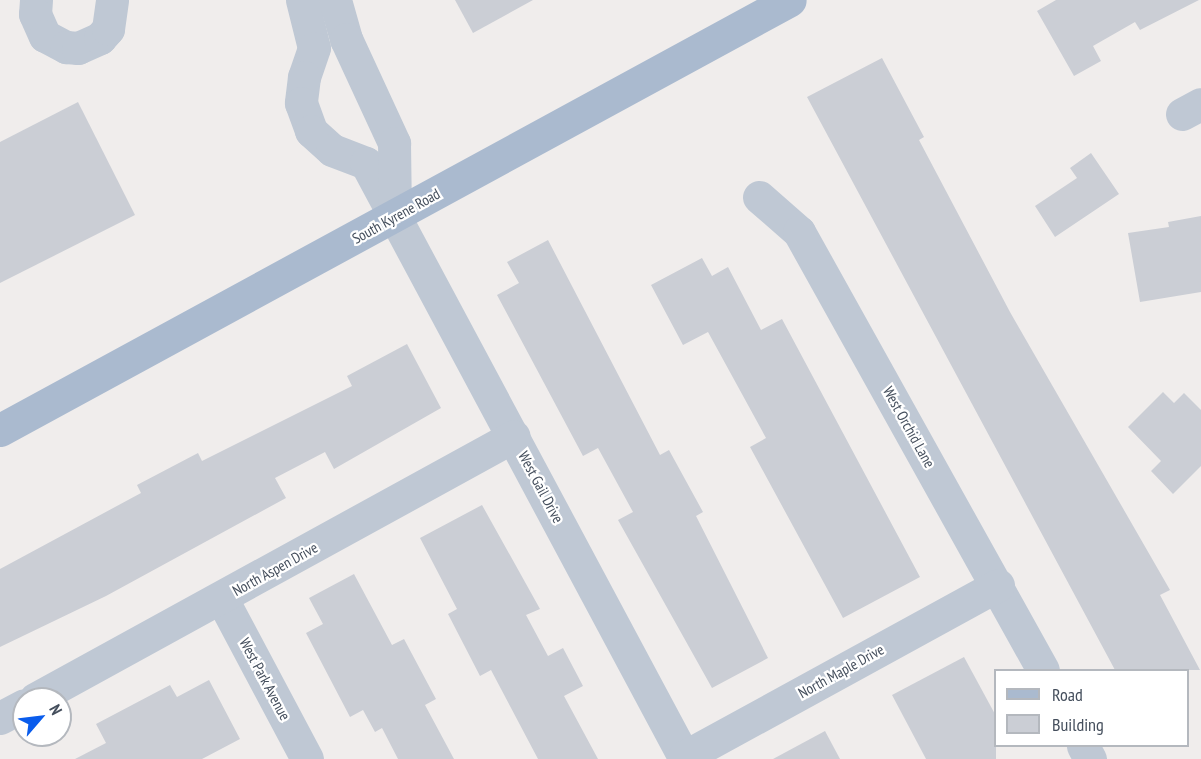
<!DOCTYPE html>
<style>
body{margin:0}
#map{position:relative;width:1201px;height:759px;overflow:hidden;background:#f0edec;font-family:"PT Sans Narrow",sans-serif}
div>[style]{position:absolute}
.building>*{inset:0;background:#cbced5}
.minor>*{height:33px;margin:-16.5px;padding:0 16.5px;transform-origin:16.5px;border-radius:16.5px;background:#bfc8d4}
.major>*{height:33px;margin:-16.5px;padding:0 16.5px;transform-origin:16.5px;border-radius:16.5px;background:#aabacf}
span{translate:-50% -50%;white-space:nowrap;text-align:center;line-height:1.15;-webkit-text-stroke:4.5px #fff;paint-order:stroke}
.street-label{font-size:15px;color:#444e5c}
.legend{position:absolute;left:994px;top:669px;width:195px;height:78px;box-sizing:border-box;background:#fff;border:2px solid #b4b8be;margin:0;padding:8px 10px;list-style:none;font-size:18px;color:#444e5c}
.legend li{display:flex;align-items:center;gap:12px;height:30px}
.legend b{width:30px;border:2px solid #b4b8be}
.north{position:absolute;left:12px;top:687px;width:60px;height:60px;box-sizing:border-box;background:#fff;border:2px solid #b4b8be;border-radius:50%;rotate:62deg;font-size:16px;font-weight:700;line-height:24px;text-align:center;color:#444e5c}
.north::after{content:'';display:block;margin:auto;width:21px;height:27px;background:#0a5cec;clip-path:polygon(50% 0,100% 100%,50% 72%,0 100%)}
</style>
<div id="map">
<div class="building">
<i style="clip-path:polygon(455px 0,533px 0,473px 33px)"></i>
<i style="clip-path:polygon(1056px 0,1199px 0,1140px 30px,1135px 22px,1093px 46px,1101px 61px,1074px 76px,1037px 11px)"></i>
<i style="clip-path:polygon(882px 58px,924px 137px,919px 140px,1010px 312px,1170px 590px,1160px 595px,1200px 670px,1115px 670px,807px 97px)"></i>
<i style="clip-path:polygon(78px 102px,135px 215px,0 283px,0 142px)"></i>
<i style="clip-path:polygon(1091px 153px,1119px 194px,1055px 237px,1035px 206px,1077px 178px,1070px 168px)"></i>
<i style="clip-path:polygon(1201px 216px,1201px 292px,1140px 302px,1128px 233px,1169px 227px,1168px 222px)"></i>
<i style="clip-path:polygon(548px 240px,660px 455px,669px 450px,703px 512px,696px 516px,768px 658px,712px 688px,618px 520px,633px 512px,598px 448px,583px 456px,497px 295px,519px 283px,507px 262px)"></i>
<i style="clip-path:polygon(702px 258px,712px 276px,728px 267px,761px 330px,782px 319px,920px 577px,843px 618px,750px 447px,766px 438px,708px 332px,683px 345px,651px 285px)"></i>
<i style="clip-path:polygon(407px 344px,441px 408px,334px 469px,325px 452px,275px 478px,286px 498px,106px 596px,0 647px,0 569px,141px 493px,137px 485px,198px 453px,202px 461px,352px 386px,347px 376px)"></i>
<i style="clip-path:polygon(1163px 392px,1174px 403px,1184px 393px,1201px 410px,1201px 466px,1173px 494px,1151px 471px,1161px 461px,1128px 427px)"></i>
<i style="clip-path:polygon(482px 505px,540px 609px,526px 615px,548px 656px,563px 648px,583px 686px,564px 696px,598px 759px,538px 759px,491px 670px,480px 676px,448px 614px,457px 609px,420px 538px)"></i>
<i style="clip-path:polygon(354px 574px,392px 645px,404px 639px,436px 699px,425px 705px,454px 759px,398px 759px,382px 728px,375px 732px,363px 710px,350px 717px,306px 633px,323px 624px,309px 598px)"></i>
<i style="clip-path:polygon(964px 657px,996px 716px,996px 759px,926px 759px,892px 695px)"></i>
<i style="clip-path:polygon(209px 680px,240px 739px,202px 759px,75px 759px,106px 743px,96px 724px,170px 685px,177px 697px)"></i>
<i style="clip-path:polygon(825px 731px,840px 759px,773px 759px)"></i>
</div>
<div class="minor">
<i style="left:36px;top:0;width:14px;rotate:94deg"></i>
<i style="left:35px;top:14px;width:24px;rotate:66deg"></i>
<i style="left:45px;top:36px;width:24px;rotate:28deg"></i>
<i style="left:66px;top:47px;width:12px;rotate:5deg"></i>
<i style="left:78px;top:48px;width:24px;rotate:-24deg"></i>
<i style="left:100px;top:38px;width:12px;rotate:-48deg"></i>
<i style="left:108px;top:29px;width:29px;rotate:-82deg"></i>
<i style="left:302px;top:0;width:49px;rotate:76deg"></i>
<i style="left:314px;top:48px;width:31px;rotate:109deg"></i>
<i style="left:304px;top:77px;width:26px;rotate:97deg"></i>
<i style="left:301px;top:103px;width:30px;rotate:70deg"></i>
<i style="left:311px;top:131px;width:28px;rotate:42deg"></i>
<i style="left:332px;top:150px;width:36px;rotate:21deg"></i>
<i style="left:366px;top:163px;width:676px;rotate:61.84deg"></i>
<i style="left:335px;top:0;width:41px;rotate:74.2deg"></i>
<i style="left:346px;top:39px;width:115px;rotate:65.2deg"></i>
<i style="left:394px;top:143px;width:69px;rotate:89.2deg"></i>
<i style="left:1182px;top:114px;width:21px;rotate:-28deg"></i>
<i style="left:759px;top:197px;width:53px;rotate:41.2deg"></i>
<i style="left:799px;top:232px;width:501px;rotate:60.88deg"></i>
<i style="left:222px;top:599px;width:181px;rotate:62deg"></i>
<i style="left:35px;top:699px;width:546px;rotate:-28.77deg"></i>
<i style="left:0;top:718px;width:27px;rotate:-28deg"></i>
<i style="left:1083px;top:746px;width:15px;rotate:62deg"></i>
<i style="left:684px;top:757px;width:358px;rotate:-28.7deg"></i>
</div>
<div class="major">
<i style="left:0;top:430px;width:899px;rotate:-28.56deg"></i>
</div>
<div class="street-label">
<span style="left:396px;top:216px;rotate:-29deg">South Kyrene Road</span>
<span style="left:909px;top:427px;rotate:61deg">West Orchid Lane</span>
<span style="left:541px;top:487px;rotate:62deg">West Gail Drive</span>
<span style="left:275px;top:569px;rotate:-29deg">North Aspen Drive</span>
<span style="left:841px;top:671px;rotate:-29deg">North Maple Drive</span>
<span style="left:265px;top:679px;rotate:62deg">West Park Avenue</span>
</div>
<ul class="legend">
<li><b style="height:8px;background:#aabacf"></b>Road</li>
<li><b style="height:16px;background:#cbced5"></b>Building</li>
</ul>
<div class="north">N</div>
</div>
